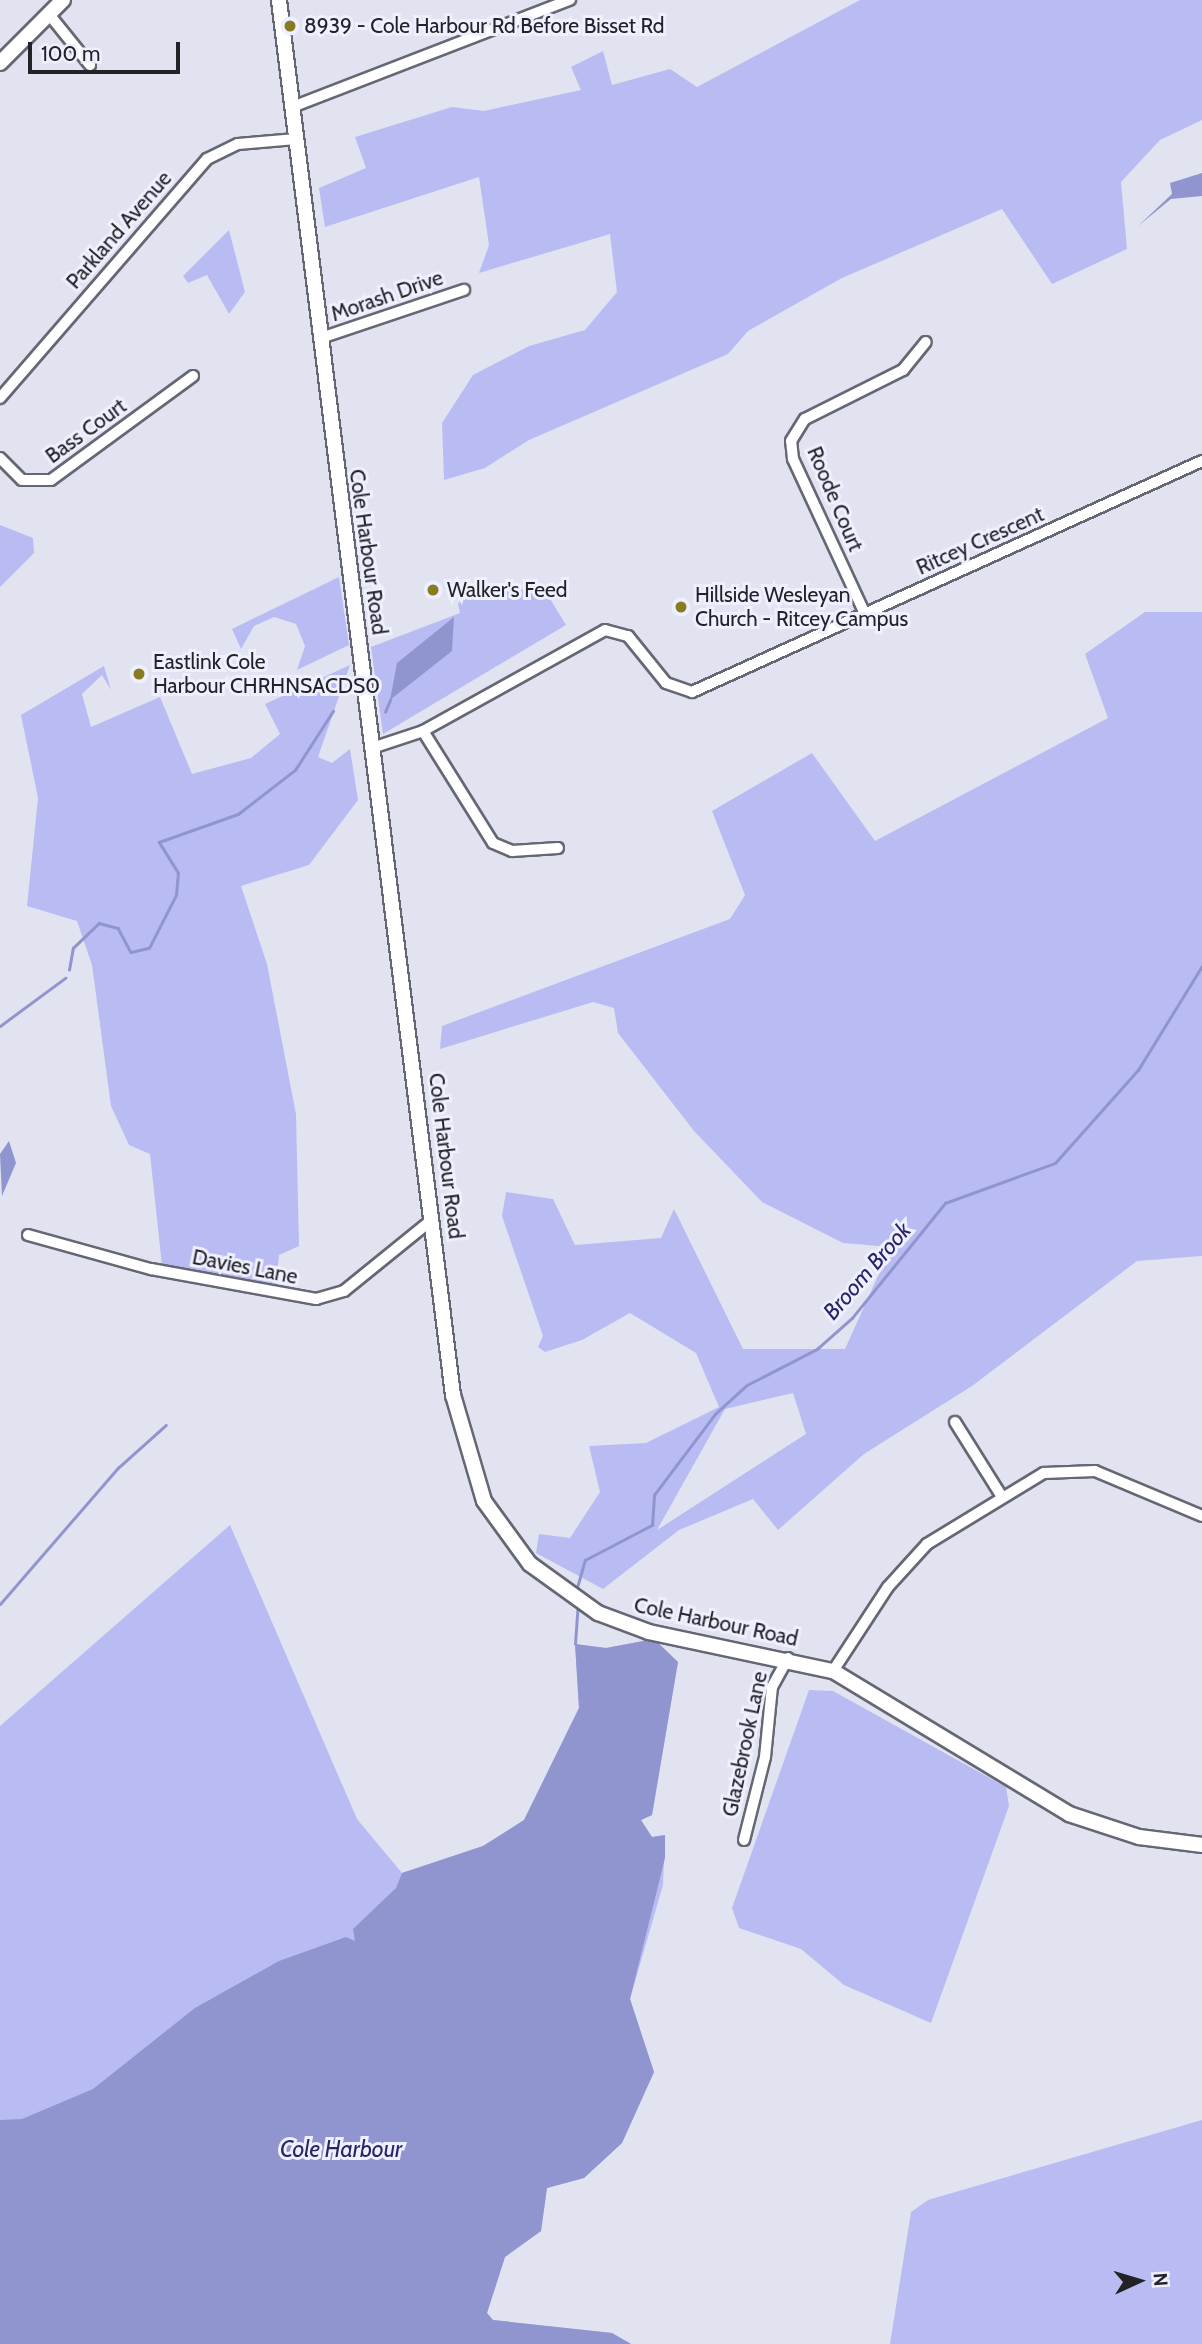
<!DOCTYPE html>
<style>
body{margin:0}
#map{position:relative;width:1202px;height:2344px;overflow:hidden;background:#e2e3f1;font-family:Cabin,sans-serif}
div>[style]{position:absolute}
.green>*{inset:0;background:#b8bcf3}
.water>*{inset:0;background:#9195cf}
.stream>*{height:2.5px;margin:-1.25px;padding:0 1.25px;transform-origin:1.25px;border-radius:1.25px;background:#9195cf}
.roads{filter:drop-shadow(2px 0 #656773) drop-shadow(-2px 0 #656773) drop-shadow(0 2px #656773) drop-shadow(0 -2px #656773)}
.street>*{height:10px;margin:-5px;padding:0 5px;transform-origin:5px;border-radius:5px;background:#fff}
.secondary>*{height:14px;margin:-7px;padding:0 7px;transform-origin:7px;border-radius:7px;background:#fff}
.dots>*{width:19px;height:19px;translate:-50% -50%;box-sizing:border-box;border:4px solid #eff0ff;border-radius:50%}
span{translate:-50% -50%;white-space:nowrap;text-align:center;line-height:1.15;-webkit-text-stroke:6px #eff0ff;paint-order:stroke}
.poi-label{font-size:21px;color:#222227}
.left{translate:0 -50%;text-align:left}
.street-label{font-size:21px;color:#222227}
.water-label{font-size:23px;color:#292468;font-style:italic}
.north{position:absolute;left:1104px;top:2246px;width:70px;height:70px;-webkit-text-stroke:5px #eff0ff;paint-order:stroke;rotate:86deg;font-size:19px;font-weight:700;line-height:28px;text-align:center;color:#222227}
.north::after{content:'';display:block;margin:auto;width:24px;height:32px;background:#222227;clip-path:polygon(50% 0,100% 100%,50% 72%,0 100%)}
.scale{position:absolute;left:28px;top:42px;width:152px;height:32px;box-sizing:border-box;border:4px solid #222227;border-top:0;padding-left:9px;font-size:21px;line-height:24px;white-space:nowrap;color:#222227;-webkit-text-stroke:5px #eff0ff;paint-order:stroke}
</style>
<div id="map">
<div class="green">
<i style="clip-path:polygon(860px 0,1202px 0,1202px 120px,1160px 140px,1121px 182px,1127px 249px,1052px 284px,1002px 209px,842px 278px,748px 331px,728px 354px,529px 440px,485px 468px,444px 480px,442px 423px,473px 375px,529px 346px,585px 330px,617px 292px,610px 234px,479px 273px,489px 245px,479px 177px,325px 227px,319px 188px,366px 168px,355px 137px,452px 107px,484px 111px,581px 90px,571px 67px,603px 51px,612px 85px,670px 69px,697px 87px)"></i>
<i style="clip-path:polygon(229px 230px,245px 292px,229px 314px,207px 275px,188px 283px,183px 276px)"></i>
<i style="clip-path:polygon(0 525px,33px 538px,34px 553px,0 587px)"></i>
<i style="clip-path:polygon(339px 577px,349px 645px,297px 670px,305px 646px,296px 624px,274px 617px,254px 626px,241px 649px,232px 629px)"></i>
<i style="clip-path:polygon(543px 587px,566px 625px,383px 734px,371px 647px,460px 613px,458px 603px,473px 595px)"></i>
<i style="clip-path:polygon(evenodd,1145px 612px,1202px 612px,1202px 1256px,1137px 1261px,972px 1386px,864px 1454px,778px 1530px,753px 1499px,679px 1530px,603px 1589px,536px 1553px,539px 1534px,570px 1538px,600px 1492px,589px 1446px,646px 1443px,719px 1407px,696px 1353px,630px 1313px,582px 1340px,545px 1352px,538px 1347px,543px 1336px,502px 1216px,506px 1192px,553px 1199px,575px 1245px,661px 1238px,674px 1209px,743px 1349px,845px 1349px,891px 1247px,843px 1243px,762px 1202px,694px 1131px,618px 1033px,614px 1008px,593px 1002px,440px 1049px,442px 1026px,730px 919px,745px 895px,712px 811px,812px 753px,875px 841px,1108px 718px,1085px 654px,1145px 612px,793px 1393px,806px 1434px,657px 1530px,725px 1409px,793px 1393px)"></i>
<i style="clip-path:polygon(350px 665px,318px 757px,332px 763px,350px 749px,358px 800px,309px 865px,241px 886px,267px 964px,296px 1114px,299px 1246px,279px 1255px,276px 1284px,162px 1266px,150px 1154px,129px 1145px,111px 1106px,92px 965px,77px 921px,27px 906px,38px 798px,21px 715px,104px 666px,111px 690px,102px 675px,82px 694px,91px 727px,160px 697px,192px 774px,251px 758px,280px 734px,265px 704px)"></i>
<i style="clip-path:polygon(230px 1525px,357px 1819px,402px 1873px,483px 1846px,524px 1820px,579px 1708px,575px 1644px,606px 1648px,654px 1639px,678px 1662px,652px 1815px,641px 1820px,652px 1837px,665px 1835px,663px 1885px,630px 1999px,654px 2072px,622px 2143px,584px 2178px,547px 2188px,541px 2231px,505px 2257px,487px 2313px,493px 2320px,612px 2333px,631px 2344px,0 2344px,0 1726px)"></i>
<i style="clip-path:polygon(809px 1690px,833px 1691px,1006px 1787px,1009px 1806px,931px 2023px,844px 1985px,801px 1949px,739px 1928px,732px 1908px)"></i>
<i style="clip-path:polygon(1202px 2120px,1202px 2344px,890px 2344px,911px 2212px,928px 2200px)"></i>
</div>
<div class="water">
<i style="clip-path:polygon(1202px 173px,1202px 196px,1171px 199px,1138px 226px,1172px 194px,1170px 183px)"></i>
<i style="clip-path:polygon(454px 617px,452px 651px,390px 700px,397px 663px)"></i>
<i style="clip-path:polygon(9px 1141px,16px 1163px,2px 1196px,0 1154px)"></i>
<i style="clip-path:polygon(654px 1639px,678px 1662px,652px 1815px,641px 1820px,652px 1837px,665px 1835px,665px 1858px,630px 1999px,654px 2072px,622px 2143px,584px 2178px,547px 2188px,541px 2231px,505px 2257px,487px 2313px,493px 2320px,612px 2333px,631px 2344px,0 2344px,0 2120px,22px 2119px,93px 2089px,195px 2008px,279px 1961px,346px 1937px,355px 1941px,353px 1929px,396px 1888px,402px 1873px,483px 1846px,524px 1820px,579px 1708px,575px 1644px,606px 1648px)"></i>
</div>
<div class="stream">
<i style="left:385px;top:712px;width:13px;rotate:-67deg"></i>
<i style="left:69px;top:970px;width:22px;rotate:-80deg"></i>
<i style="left:73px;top:948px;width:36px;rotate:-44deg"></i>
<i style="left:99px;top:923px;width:20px;rotate:15deg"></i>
<i style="left:118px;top:928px;width:27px;rotate:62deg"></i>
<i style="left:131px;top:952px;width:18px;rotate:-13deg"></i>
<i style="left:149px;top:948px;width:59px;rotate:-63deg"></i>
<i style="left:176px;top:895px;width:22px;rotate:-85deg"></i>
<i style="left:178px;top:873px;width:36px;rotate:-122deg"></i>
<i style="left:159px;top:842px;width:84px;rotate:-19.5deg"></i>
<i style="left:238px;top:814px;width:72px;rotate:-37.7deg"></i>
<i style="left:295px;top:770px;width:70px;rotate:-57.2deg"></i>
<i style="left:0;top:1026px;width:81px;rotate:-36.4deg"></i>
<i style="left:576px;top:1591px;width:32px;rotate:-74deg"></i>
<i style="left:585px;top:1560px;width:76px;rotate:-27.6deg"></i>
<i style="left:652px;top:1525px;width:30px;rotate:-86deg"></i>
<i style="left:654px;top:1495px;width:101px;rotate:-53deg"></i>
<i style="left:715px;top:1414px;width:43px;rotate:-42.2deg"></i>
<i style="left:747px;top:1385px;width:79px;rotate:-27.2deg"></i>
<i style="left:817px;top:1349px;width:47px;rotate:-41.5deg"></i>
<i style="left:852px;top:1318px;width:148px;rotate:-51deg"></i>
<i style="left:945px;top:1203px;width:117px;rotate:-20deg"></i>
<i style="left:1055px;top:1163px;width:125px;rotate:-48.3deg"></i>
<i style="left:1138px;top:1070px;width:122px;rotate:-58.4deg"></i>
<i style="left:0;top:1604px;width:180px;rotate:-49.1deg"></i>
<i style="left:118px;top:1468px;width:64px;rotate:-41.9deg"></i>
<i style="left:575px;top:1644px;width:39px;rotate:-86deg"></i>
</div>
<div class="roads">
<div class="street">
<i style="left:48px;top:13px;width:67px;rotate:51.1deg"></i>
<i style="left:292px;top:107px;width:298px;rotate:-21.1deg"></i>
<i style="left:321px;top:338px;width:151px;rotate:-18.6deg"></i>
<i style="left:0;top:398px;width:316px;rotate:-49.1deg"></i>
<i style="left:207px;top:159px;width:34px;rotate:-26deg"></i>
<i style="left:238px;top:144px;width:58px;rotate:-4.9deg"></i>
<i style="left:0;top:458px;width:31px;rotate:45deg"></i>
<i style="left:22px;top:480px;width:29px"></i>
<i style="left:51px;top:480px;width:176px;rotate:-36.2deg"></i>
<i style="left:865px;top:614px;width:171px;rotate:-114.9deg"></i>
<i style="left:793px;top:459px;width:18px;rotate:-96deg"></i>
<i style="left:791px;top:441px;width:26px;rotate:-58deg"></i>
<i style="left:805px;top:419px;width:110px;rotate:-26.6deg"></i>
<i style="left:903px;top:370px;width:36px;rotate:-51deg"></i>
<i style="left:423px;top:731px;width:132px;rotate:58deg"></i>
<i style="left:493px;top:843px;width:21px;rotate:23deg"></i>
<i style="left:512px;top:851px;width:46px;rotate:-3.7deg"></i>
<i style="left:375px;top:747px;width:51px;rotate:-18.4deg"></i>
<i style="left:423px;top:731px;width:208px;rotate:-29deg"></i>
<i style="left:605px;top:630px;width:24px;rotate:15deg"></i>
<i style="left:628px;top:636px;width:60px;rotate:51deg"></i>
<i style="left:666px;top:683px;width:28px;rotate:19deg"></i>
<i style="left:692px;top:692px;width:560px;rotate:-24.37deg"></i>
<i style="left:28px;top:1235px;width:128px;rotate:15.5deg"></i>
<i style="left:151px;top:1269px;width:168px;rotate:10.3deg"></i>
<i style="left:316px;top:1299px;width:29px;rotate:-16deg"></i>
<i style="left:344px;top:1291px;width:114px;rotate:-39deg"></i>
<i style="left:955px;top:1422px;width:89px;rotate:57.9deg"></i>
<i style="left:833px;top:1671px;width:100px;rotate:-56.8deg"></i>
<i style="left:888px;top:1587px;width:58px;rotate:-47.8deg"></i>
<i style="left:927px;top:1544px;width:137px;rotate:-31.3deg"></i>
<i style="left:1044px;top:1473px;width:51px;rotate:-2.2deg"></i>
<i style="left:1095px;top:1471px;width:116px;rotate:22.8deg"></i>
<i style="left:744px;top:1840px;width:86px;rotate:-75.8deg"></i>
<i style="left:765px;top:1757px;width:70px;rotate:-84.3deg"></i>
<i style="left:772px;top:1687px;width:33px;rotate:-61deg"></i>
</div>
<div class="secondary">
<i style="left:279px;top:0;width:1406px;rotate:82.89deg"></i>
<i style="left:453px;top:1395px;width:110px;rotate:73.7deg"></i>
<i style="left:484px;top:1501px;width:78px;rotate:53.9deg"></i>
<i style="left:530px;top:1564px;width:84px;rotate:35.8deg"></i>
<i style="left:598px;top:1613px;width:54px;rotate:20.4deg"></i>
<i style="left:649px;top:1632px;width:188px;rotate:12deg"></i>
<i style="left:833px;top:1671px;width:276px;rotate:31.2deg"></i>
<i style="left:1069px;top:1814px;width:74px;rotate:18.2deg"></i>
<i style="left:1139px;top:1837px;width:64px;rotate:7.2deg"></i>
<i style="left:0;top:63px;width:89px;rotate:-45deg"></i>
</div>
</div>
<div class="dots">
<i style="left:290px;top:26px;background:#887b20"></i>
<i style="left:433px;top:590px;background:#887b20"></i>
<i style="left:681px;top:607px;background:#887b20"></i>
<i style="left:139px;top:674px;background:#887b20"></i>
</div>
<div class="poi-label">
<span class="left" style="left:304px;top:26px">8939 - Cole Harbour Rd Before Bisset Rd</span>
<span class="left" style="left:447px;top:590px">Walker's Feed</span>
<span class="left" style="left:695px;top:607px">Hillside Wesleyan<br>Church - Ritcey Campus</span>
<span class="left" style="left:153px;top:674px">Eastlink Cole<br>Harbour CHRHNSACDS0</span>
</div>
<div class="street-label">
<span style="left:119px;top:230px;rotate:-49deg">Parkland Avenue</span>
<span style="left:387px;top:296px;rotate:-19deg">Morash Drive</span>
<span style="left:86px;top:431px;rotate:-36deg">Bass Court</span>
<span style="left:835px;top:499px;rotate:67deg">Roode Court</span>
<span style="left:980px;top:541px;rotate:-24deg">Ritcey Crescent</span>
<span style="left:368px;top:552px;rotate:82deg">Cole Harbour Road</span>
<span style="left:446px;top:1156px;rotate:83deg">Cole Harbour Road</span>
<span style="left:245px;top:1267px;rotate:11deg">Davies Lane</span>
<span style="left:716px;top:1622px;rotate:12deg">Cole Harbour Road</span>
<span style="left:745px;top:1744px;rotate:-78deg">Glazebrook Lane</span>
</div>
<div class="water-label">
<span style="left:867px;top:1271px;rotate:-49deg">Broom Brook</span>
<span style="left:341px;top:2149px">Cole Harbour</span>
</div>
<div class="north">N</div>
<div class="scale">100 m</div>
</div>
